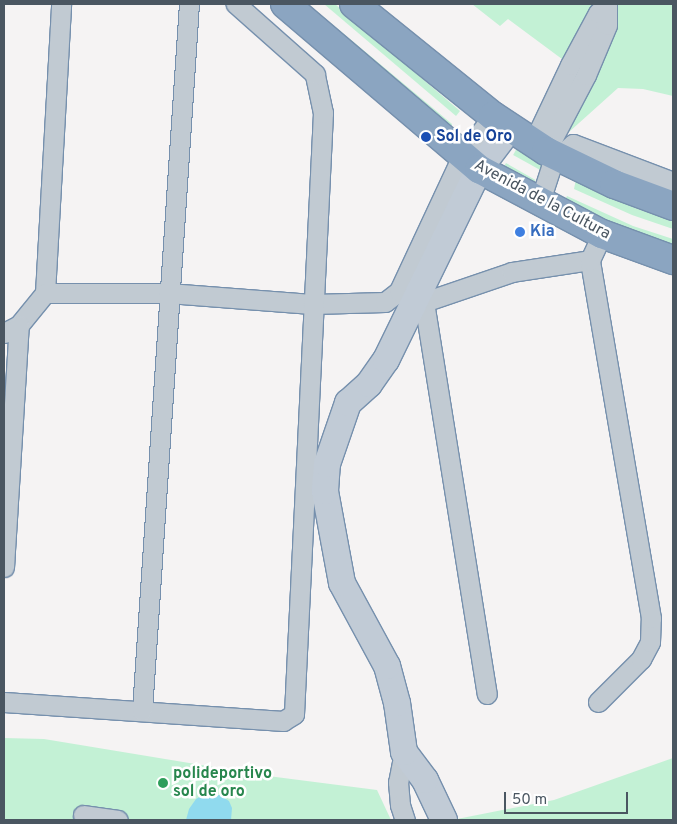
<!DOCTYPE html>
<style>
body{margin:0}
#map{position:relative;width:677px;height:824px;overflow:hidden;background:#f5f3f3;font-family:Overpass,sans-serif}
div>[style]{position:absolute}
.green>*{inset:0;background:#c3f1d5;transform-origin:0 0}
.water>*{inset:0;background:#90daee}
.roads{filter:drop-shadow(1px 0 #7690ad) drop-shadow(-1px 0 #7690ad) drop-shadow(0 1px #7690ad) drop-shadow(0 -1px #7690ad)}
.street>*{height:19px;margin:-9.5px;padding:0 9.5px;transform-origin:9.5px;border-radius:9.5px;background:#c1cad2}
.secondary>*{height:26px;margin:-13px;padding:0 13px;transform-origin:13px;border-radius:13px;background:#c1cbd6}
.highway>*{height:28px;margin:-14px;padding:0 14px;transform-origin:14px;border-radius:14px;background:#8ba5c1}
.dots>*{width:14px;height:14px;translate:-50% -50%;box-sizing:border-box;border:2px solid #fff;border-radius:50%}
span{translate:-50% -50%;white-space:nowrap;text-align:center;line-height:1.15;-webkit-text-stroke:5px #fff;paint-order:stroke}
.transit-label{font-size:16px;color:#164399;font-weight:700}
.left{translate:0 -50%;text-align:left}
.street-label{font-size:16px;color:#4a5661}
.shop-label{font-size:16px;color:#366cbe;font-weight:700}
.leisure-label{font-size:16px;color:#27864d;font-weight:700}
.frame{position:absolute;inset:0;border:5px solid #4a5661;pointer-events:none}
.scale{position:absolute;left:504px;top:792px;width:124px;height:22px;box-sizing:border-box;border:2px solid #4a5661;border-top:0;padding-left:6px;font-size:15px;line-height:18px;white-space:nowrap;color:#4a5661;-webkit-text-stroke:4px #fff;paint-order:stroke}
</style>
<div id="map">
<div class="green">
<i style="clip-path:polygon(294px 4px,308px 4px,452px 124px,451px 136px)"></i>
<i style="clip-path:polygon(324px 4px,335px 4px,460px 111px,456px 116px)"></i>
<i style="clip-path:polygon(472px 4px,600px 4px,566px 62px,508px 19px,500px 26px)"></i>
<i style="clip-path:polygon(602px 4px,673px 4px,673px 96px,643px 89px,618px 88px,569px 132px,543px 118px)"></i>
<i style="left:517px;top:148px;width:33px;height:8px;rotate:29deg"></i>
<i style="left:506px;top:163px;width:34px;height:8px;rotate:30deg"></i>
<i style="clip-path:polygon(576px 179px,635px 208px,673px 221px,673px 229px,632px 215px,574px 189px)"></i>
<i style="clip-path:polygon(567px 196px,633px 226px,673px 239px,673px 250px,562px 205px)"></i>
<i style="clip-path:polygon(4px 738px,44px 739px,268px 776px,377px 790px,391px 820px,4px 820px)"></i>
<i style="clip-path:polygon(673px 758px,673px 820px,457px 819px,554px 800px)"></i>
</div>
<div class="water">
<i style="clip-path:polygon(205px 794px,220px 795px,229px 801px,232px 808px,231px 820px,186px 820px,189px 809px,196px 799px)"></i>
</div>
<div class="roads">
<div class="street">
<i style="left:533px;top:143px;width:86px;rotate:-64.6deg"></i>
<i style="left:570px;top:65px;width:59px;rotate:-61.7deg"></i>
<i style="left:598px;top:13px;width:11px;rotate:-41deg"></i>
<i style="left:546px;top:151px;width:86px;rotate:-62.2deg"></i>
<i style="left:586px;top:75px;width:54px;rotate:-67.2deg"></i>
<i style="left:607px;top:25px;width:21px;rotate:-90deg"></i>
<i style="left:540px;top:201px;width:36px;rotate:-72deg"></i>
<i style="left:551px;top:167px;width:12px;rotate:-55deg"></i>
<i style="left:558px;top:157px;width:20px;rotate:-41deg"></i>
<i style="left:573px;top:144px;width:107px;rotate:20.8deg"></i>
<i style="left:45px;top:293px;width:289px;rotate:-86.8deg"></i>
<i style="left:415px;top:298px;width:10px;rotate:24deg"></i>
<i style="left:424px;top:302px;width:397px;rotate:80.9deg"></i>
<i style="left:424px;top:302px;width:93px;rotate:-18.8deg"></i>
<i style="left:512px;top:272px;width:79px;rotate:-8.7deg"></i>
<i style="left:4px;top:333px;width:17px;rotate:-28deg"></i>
<i style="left:19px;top:325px;width:41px;rotate:-50.9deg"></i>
<i style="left:45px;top:293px;width:123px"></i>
<i style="left:168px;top:293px;width:144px;rotate:4.4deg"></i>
<i style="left:312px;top:304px;width:73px;rotate:-1.6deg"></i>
<i style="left:385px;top:302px;width:18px;rotate:-38deg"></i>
<i style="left:399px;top:291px;width:149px;rotate:-65deg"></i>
<i style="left:462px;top:156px;width:51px;rotate:-52.2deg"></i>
<i style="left:4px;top:567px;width:242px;rotate:-86.5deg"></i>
<i style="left:4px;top:702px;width:280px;rotate:3.9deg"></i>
<i style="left:283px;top:721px;width:13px;rotate:-32deg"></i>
<i style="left:294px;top:714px;width:602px;rotate:-87.24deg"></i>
<i style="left:323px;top:113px;width:40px;rotate:-102deg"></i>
<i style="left:315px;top:74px;width:106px;rotate:-138.5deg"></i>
<i style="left:598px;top:702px;width:61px;rotate:-45deg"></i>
<i style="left:641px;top:659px;width:19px;rotate:-62deg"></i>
<i style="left:650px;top:642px;width:24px;rotate:-88deg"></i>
<i style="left:651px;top:618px;width:363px;rotate:-99.7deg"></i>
<i style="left:590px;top:260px;width:29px;rotate:-65deg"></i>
<i style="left:142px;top:711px;width:709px;rotate:-86.2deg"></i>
<i style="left:404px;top:752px;width:31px;rotate:101deg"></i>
<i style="left:398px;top:782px;width:23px;rotate:85deg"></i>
<i style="left:400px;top:805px;width:16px;rotate:72deg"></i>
<i style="left:83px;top:815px;width:35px;rotate:8deg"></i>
</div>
<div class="secondary">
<i style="left:444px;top:820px;width:44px;rotate:-115.4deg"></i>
<i style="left:425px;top:780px;width:35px;rotate:-127deg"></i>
<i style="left:404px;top:752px;width:49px;rotate:-98.1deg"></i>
<i style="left:397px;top:703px;width:38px;rotate:-105deg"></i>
<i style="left:387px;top:666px;width:94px;rotate:-118.5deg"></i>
<i style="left:342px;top:583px;width:94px;rotate:-100.5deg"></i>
<i style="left:325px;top:491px;width:27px;rotate:-86deg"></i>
<i style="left:327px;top:464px;width:65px;rotate:-71deg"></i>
<i style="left:348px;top:403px;width:28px;rotate:-42deg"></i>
<i style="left:369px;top:384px;width:29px;rotate:-55deg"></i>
<i style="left:386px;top:360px;width:212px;rotate:-64deg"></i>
<i style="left:479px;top:169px;width:51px;rotate:-52.9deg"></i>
</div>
<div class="highway">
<i style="left:285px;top:4px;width:255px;rotate:40.4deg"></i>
<i style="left:479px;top:169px;width:139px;rotate:27.9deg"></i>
<i style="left:602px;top:234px;width:76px;rotate:20.1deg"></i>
<i style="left:354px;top:4px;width:179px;rotate:38.9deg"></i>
<i style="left:493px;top:116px;width:64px;rotate:33.4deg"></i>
<i style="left:546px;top:151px;width:76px;rotate:25.9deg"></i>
<i style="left:614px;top:184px;width:63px;rotate:20.4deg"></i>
</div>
</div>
<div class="dots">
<i style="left:426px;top:137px;background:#1a4fb4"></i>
<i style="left:520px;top:232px;background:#3f7fe0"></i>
<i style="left:163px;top:783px;background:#2e9e5b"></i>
</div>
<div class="transit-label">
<span class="left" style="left:436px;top:137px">Sol de Oro</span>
</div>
<div class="street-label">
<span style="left:542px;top:200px;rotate:28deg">Avenida de la Cultura</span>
</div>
<div class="shop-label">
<span class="left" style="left:530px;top:232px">Kia</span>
</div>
<div class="leisure-label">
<span class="left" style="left:173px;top:783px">polideportivo<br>sol de oro</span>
</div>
<div class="frame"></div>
<div class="scale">50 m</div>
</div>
